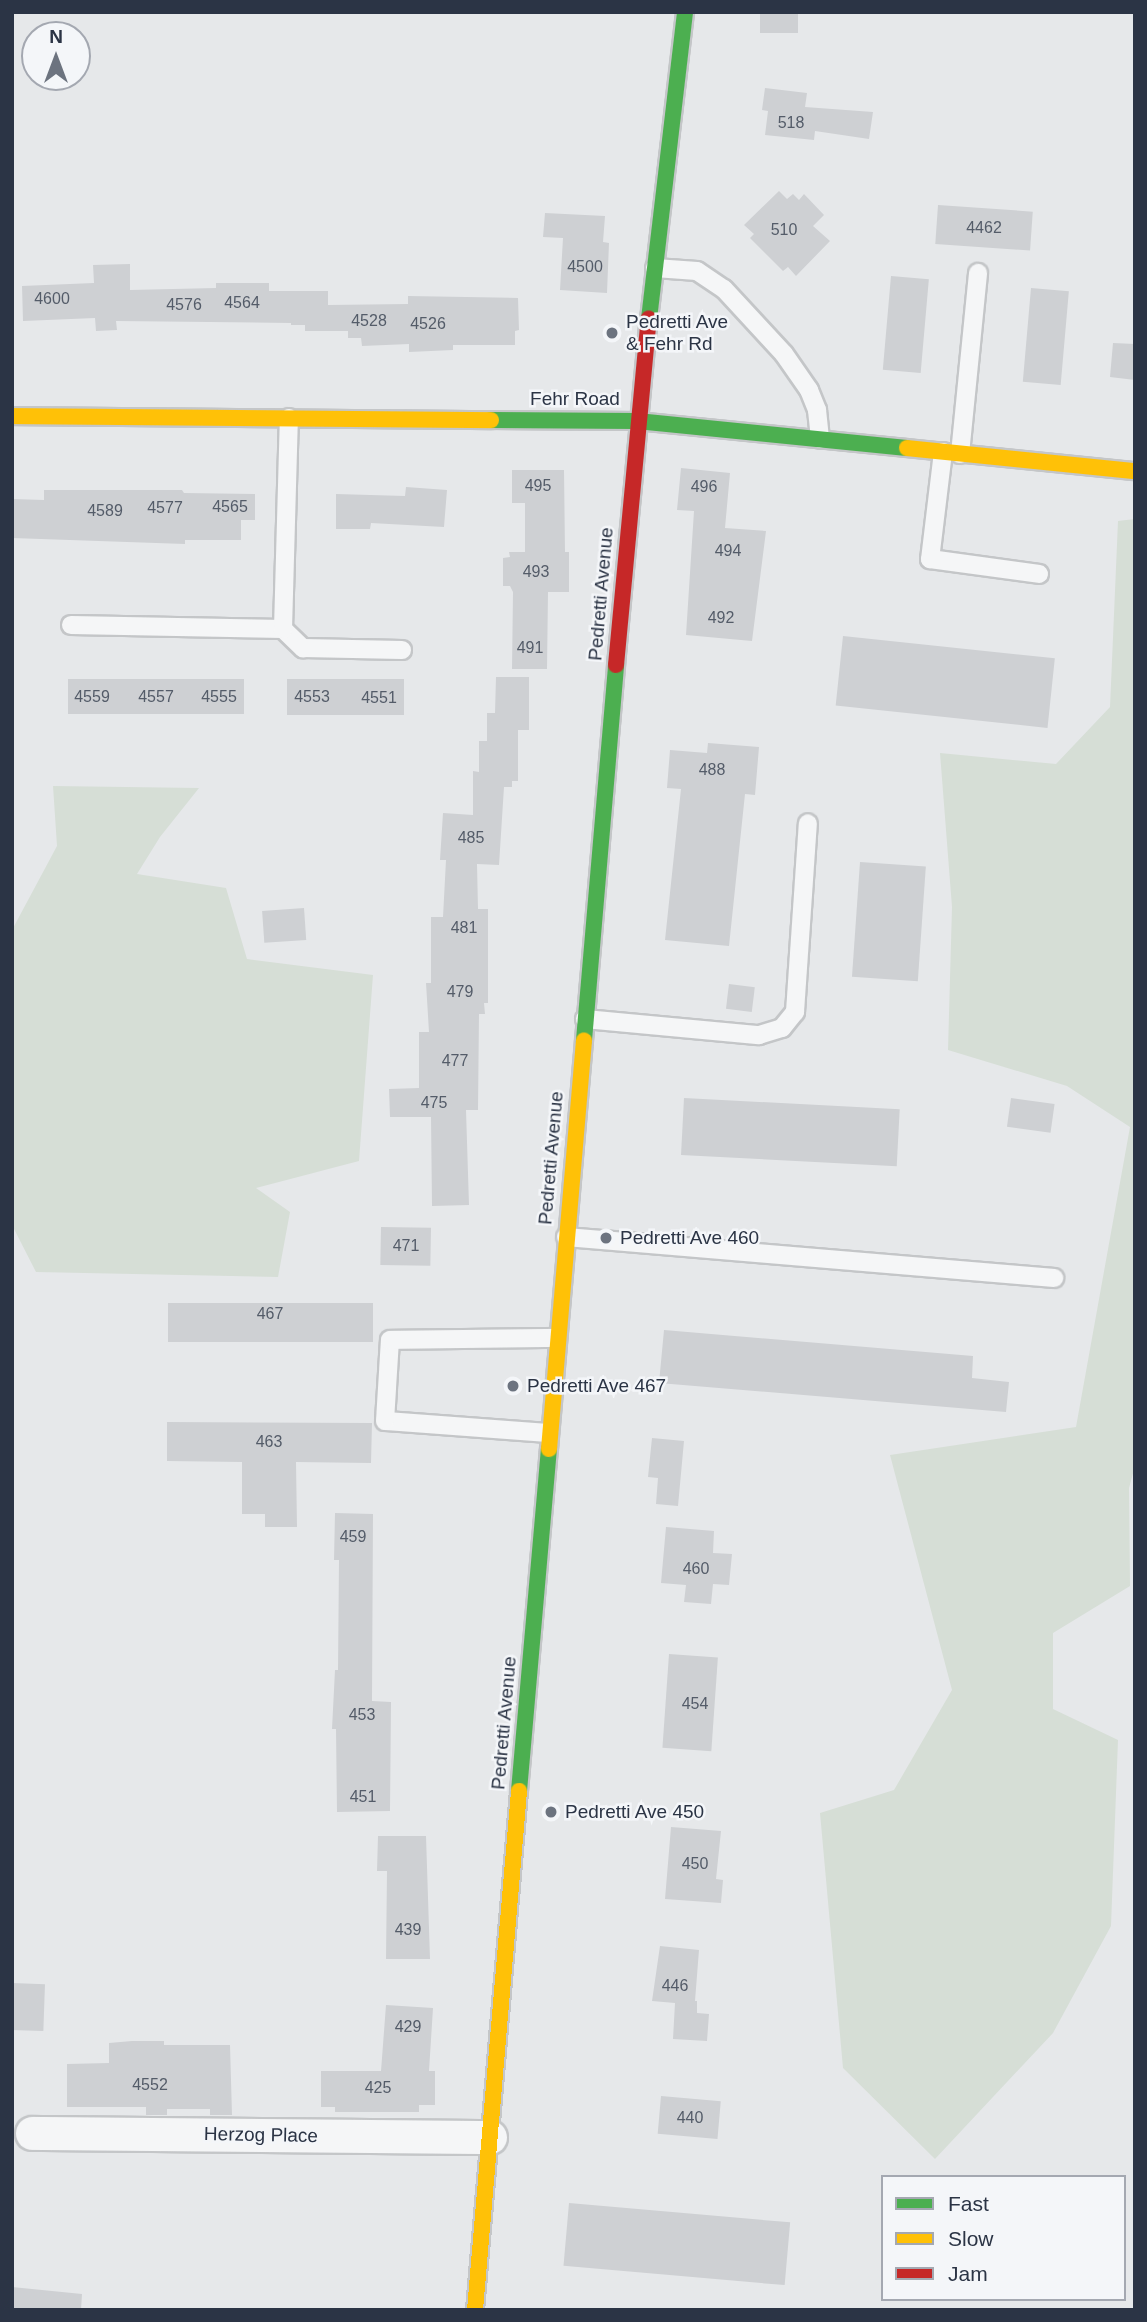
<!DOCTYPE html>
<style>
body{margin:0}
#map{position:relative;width:1147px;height:2322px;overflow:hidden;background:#e6e8ea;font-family:Helvetica,sans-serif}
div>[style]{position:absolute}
.green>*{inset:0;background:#d6ded6}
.building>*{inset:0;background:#ced0d3;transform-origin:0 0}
.roads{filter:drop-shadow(2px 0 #c4c6c8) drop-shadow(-2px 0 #c4c6c8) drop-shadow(0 2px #c4c6c8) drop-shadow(0 -2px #c4c6c8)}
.lane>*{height:18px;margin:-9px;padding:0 9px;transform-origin:9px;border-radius:9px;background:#f5f6f7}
.street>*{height:33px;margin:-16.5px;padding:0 16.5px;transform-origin:16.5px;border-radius:16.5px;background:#f5f6f7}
.fast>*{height:16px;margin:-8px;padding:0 8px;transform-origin:8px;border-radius:8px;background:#4caf50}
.slow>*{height:16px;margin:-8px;padding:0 8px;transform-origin:8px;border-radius:8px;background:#ffc107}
.jam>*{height:16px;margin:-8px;padding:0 8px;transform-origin:8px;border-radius:8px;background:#c62828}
.dots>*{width:19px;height:19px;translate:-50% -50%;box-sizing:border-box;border:4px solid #f4f6f9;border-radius:50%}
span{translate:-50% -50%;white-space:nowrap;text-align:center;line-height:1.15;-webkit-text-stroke:5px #f4f6f9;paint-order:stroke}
.number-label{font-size:16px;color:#545c69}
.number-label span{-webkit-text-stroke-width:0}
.poi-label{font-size:19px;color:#2b3445}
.left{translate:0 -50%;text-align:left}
.street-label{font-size:19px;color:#2b3445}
.frame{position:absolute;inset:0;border:14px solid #2b3445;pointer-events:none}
.legend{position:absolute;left:881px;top:2175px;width:245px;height:126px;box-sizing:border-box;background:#f4f6f9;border:2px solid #a4a8b1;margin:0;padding:9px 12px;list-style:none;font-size:21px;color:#2b3445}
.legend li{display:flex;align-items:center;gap:14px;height:35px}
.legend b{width:35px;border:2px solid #a4a8b1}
.north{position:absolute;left:21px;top:21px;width:70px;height:70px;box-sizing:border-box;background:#f4f6f9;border:2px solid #a4a8b1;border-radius:50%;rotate:0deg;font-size:19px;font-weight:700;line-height:28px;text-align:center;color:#2b3445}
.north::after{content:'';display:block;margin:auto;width:24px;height:32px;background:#6c737f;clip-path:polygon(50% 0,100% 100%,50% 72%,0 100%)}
</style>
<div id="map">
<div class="green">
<i style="clip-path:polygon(1135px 519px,1135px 1466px,1129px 1488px,1130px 1586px,1053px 1633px,1053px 1709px,1118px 1740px,1111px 1926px,1053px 2033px,935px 2159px,843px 2068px,820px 1813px,894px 1790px,952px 1690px,890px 1455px,1076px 1427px,1130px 1127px,1067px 1086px,948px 1050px,952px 907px,940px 753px,1056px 764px,1110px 707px,1118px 521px)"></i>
<i style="clip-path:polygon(53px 786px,199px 788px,160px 837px,137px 874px,226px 888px,247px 959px,373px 975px,359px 1161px,256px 1188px,290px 1212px,278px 1277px,36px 1272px,12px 1225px,12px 930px,57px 846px)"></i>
</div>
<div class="building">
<i style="left:760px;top:12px;width:38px;height:21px"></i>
<i style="clip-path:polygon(765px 88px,807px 93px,805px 107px,873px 112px,869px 139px,815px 131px,814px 140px,765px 135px,768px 111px,762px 110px)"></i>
<i style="clip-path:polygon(779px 191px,787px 199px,793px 194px,799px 200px,804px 194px,824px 215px,813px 226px,830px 241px,796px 276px,788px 267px,783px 271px,750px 238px,754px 234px,744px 225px)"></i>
<i style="left:938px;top:205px;width:95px;height:39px;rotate:4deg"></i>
<i style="clip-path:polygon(545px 213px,605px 216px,603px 242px,609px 243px,607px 293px,560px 290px,563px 238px,543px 237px)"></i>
<i style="clip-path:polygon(130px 264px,130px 290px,216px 288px,216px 283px,269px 283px,269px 291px,328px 291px,328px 305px,408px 304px,408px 296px,518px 298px,519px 330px,515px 331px,515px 345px,453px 345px,453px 350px,409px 352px,409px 344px,362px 346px,361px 338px,348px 338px,348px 331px,305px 331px,305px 325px,291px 325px,291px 323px,116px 321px,117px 330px,96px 331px,95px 318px,23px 321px,22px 286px,94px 283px,93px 265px)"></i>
<i style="left:891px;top:276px;width:38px;height:94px;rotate:5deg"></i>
<i style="left:1031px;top:288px;width:38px;height:94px;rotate:5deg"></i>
<i style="clip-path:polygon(1113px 343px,1135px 344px,1135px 380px,1110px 377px)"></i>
<i style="clip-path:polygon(681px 468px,730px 473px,725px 528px,766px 531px,752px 641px,686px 635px,694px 511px,677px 510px)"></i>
<i style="clip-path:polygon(512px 470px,564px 470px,565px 552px,569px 552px,569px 592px,548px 592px,547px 669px,512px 669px,513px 592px,510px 586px,503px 586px,503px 558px,510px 557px,509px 552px,525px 552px,525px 503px,512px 503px)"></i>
<i style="clip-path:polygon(406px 487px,447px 490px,444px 527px,371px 523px,370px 529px,336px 529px,336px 494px,405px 496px)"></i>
<i style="clip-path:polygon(44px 490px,182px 490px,184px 493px,255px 494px,255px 520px,241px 520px,241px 540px,185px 540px,185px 544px,12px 538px,12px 499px,44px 500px)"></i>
<i style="left:843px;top:636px;width:213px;height:70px;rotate:6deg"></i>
<i style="clip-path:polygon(496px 677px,529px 677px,529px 730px,518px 730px,518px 781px,512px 781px,512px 787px,504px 787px,499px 865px,477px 864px,478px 909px,488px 909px,488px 1003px,484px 1003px,485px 1014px,479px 1014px,478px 1110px,466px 1110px,469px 1205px,432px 1206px,431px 1117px,390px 1117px,389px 1089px,419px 1088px,419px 1032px,429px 1032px,426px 983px,431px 983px,431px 917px,443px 917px,446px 860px,440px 860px,443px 813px,473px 815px,473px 771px,479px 772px,479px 741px,487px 741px,487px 713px,495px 713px)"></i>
<i style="left:68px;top:679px;width:176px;height:35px"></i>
<i style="left:287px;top:679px;width:117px;height:36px"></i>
<i style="clip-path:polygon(708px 743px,759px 747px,755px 795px,745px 794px,729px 946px,665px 940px,681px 789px,667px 788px,670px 750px,707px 753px)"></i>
<i style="left:860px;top:862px;width:66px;height:115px;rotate:4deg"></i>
<i style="left:304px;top:908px;width:32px;height:42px;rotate:86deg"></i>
<i style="left:729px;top:984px;width:26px;height:25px;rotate:7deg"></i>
<i style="left:684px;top:1098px;width:216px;height:57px;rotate:3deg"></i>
<i style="left:1011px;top:1098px;width:44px;height:29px;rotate:8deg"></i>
<i style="left:381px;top:1227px;width:50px;height:38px;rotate:1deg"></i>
<i style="left:168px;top:1303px;width:205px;height:39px"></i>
<i style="clip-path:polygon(664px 1330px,973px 1356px,972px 1378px,1009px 1382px,1006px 1412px,659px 1383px)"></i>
<i style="clip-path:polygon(167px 1422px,372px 1423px,371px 1463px,296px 1462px,297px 1527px,265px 1527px,265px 1514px,242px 1514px,242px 1462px,167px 1461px)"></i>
<i style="clip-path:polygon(652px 1438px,684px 1441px,678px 1506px,656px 1504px,658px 1478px,648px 1477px)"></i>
<i style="clip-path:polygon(335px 1513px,373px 1514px,372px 1701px,391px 1702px,390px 1811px,337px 1812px,336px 1729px,332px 1729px,335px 1670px,338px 1670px,339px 1560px,334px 1560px)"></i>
<i style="clip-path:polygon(666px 1527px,714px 1531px,713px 1553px,732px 1554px,729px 1585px,713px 1584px,711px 1604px,684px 1602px,686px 1585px,661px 1583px)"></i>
<i style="left:669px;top:1654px;width:49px;height:94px;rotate:4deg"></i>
<i style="clip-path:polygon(671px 1827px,721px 1831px,716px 1879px,723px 1880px,721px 1903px,665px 1899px)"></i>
<i style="clip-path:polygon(378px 1836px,426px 1836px,430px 1959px,386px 1959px,387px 1871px,377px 1871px)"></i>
<i style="clip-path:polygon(660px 1946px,699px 1950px,695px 2001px,697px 2001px,697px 2013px,709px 2014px,707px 2041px,673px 2039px,675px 2003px,652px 2001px)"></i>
<i style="left:12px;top:1983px;width:33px;height:47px;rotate:2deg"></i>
<i style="clip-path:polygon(386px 2005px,433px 2008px,429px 2071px,435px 2071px,435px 2105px,419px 2105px,419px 2112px,335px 2112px,335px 2107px,321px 2107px,321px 2071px,381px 2071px)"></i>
<i style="clip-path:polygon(132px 2041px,164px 2041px,164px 2045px,230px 2045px,232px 2115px,210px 2115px,210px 2109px,167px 2109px,167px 2115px,146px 2115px,146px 2107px,67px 2107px,67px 2064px,109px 2063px,109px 2043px)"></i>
<i style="left:661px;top:2096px;width:60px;height:38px;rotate:5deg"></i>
<i style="left:569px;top:2203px;width:222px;height:63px;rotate:5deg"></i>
<i style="clip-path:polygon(12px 2287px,82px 2294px,81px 2310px,12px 2310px)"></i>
</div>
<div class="roads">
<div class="lane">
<i style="left:655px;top:268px;width:42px;rotate:4.1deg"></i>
<i style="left:697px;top:271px;width:32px;rotate:34deg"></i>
<i style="left:724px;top:289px;width:88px;rotate:47.3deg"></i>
<i style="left:784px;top:354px;width:44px;rotate:55.2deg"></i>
<i style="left:809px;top:390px;width:22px;rotate:68deg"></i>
<i style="left:817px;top:410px;width:29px;rotate:84deg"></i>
<i style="left:943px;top:452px;width:108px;rotate:96.9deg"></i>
<i style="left:930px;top:559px;width:110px;rotate:7.8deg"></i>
<i style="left:960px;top:454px;width:182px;rotate:-84.3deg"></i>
<i style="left:71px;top:625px;width:212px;rotate:1.1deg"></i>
<i style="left:283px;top:629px;width:28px;rotate:44deg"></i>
<i style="left:303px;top:648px;width:99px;rotate:1.2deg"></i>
<i style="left:283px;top:629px;width:211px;rotate:-88.4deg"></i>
<i style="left:585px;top:1019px;width:175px;rotate:5.3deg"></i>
<i style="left:759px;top:1035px;width:24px;rotate:-17deg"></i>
<i style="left:782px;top:1028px;width:21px;rotate:-51deg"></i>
<i style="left:795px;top:1012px;width:189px;rotate:-86.1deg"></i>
<i style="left:566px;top:1237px;width:490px;rotate:4.8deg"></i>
<i style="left:549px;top:1433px;width:164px;rotate:-175.8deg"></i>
<i style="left:385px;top:1421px;width:81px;rotate:-86.5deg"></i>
<i style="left:390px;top:1340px;width:167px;rotate:-0.7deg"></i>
</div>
<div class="street">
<i style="left:32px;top:2133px;width:458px;rotate:0.5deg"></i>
</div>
<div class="fast">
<i style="left:649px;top:319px;width:309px;rotate:-83.3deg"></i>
<i style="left:491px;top:420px;width:146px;rotate:0.4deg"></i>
<i style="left:637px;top:421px;width:271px;rotate:5.7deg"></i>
<i style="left:584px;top:1040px;width:376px;rotate:-85.1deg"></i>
<i style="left:519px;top:1791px;width:343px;rotate:-85deg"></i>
</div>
<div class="slow">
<i style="left:12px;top:416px;width:479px;rotate:0.5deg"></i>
<i style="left:907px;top:448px;width:229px;rotate:5.8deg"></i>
<i style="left:549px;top:1449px;width:410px;rotate:-85.1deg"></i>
<i style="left:475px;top:2310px;width:521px;rotate:-85.15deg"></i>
</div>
<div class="jam">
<i style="left:616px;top:665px;width:348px;rotate:-84.6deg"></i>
</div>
</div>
<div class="dots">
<i style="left:612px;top:333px;background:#6c737f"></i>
<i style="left:606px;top:1238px;background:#6c737f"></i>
<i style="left:513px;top:1386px;background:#6c737f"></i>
<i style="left:551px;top:1812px;background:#6c737f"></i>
</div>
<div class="number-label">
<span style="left:791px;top:123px">518</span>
<span style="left:984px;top:228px">4462</span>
<span style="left:784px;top:230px">510</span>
<span style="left:585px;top:267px">4500</span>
<span style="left:52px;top:299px">4600</span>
<span style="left:242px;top:303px">4564</span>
<span style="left:184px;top:305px">4576</span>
<span style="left:369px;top:321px">4528</span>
<span style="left:428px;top:324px">4526</span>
<span style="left:538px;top:486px">495</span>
<span style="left:704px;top:487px">496</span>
<span style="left:230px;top:507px">4565</span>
<span style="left:165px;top:508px">4577</span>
<span style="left:105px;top:511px">4589</span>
<span style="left:728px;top:551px">494</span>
<span style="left:536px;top:572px">493</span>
<span style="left:721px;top:618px">492</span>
<span style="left:530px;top:648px">491</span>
<span style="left:92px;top:697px">4559</span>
<span style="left:156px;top:697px">4557</span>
<span style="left:219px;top:697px">4555</span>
<span style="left:312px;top:697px">4553</span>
<span style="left:379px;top:698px">4551</span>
<span style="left:712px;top:770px">488</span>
<span style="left:471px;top:838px">485</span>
<span style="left:464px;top:928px">481</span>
<span style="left:460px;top:992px">479</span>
<span style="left:455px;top:1061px">477</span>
<span style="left:434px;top:1103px">475</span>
<span style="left:406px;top:1246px">471</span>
<span style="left:270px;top:1314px">467</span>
<span style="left:269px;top:1442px">463</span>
<span style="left:353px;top:1537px">459</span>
<span style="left:696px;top:1569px">460</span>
<span style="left:695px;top:1704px">454</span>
<span style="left:362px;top:1715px">453</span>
<span style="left:363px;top:1797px">451</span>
<span style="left:695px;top:1864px">450</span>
<span style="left:408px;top:1930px">439</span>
<span style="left:675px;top:1986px">446</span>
<span style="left:408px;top:2027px">429</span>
<span style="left:150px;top:2085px">4552</span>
<span style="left:378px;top:2088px">425</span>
<span style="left:690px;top:2118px">440</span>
</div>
<div class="poi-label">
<span class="left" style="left:626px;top:333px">Pedretti Ave<br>&amp; Fehr Rd</span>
<span class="left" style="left:620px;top:1238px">Pedretti Ave 460</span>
<span class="left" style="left:527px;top:1386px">Pedretti Ave 467</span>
<span class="left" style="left:565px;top:1812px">Pedretti Ave 450</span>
</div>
<div class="street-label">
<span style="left:575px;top:399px">Fehr Road</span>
<span style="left:601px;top:594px;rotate:-85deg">Pedretti Avenue</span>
<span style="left:551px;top:1158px;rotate:-85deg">Pedretti Avenue</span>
<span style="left:504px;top:1723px;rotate:-85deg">Pedretti Avenue</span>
<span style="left:261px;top:2135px;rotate:1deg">Herzog Place</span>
</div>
<div class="frame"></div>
<ul class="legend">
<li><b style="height:9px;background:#4caf50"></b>Fast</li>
<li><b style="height:9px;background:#ffc107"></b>Slow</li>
<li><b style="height:9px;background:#c62828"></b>Jam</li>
</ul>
<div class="north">N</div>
</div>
